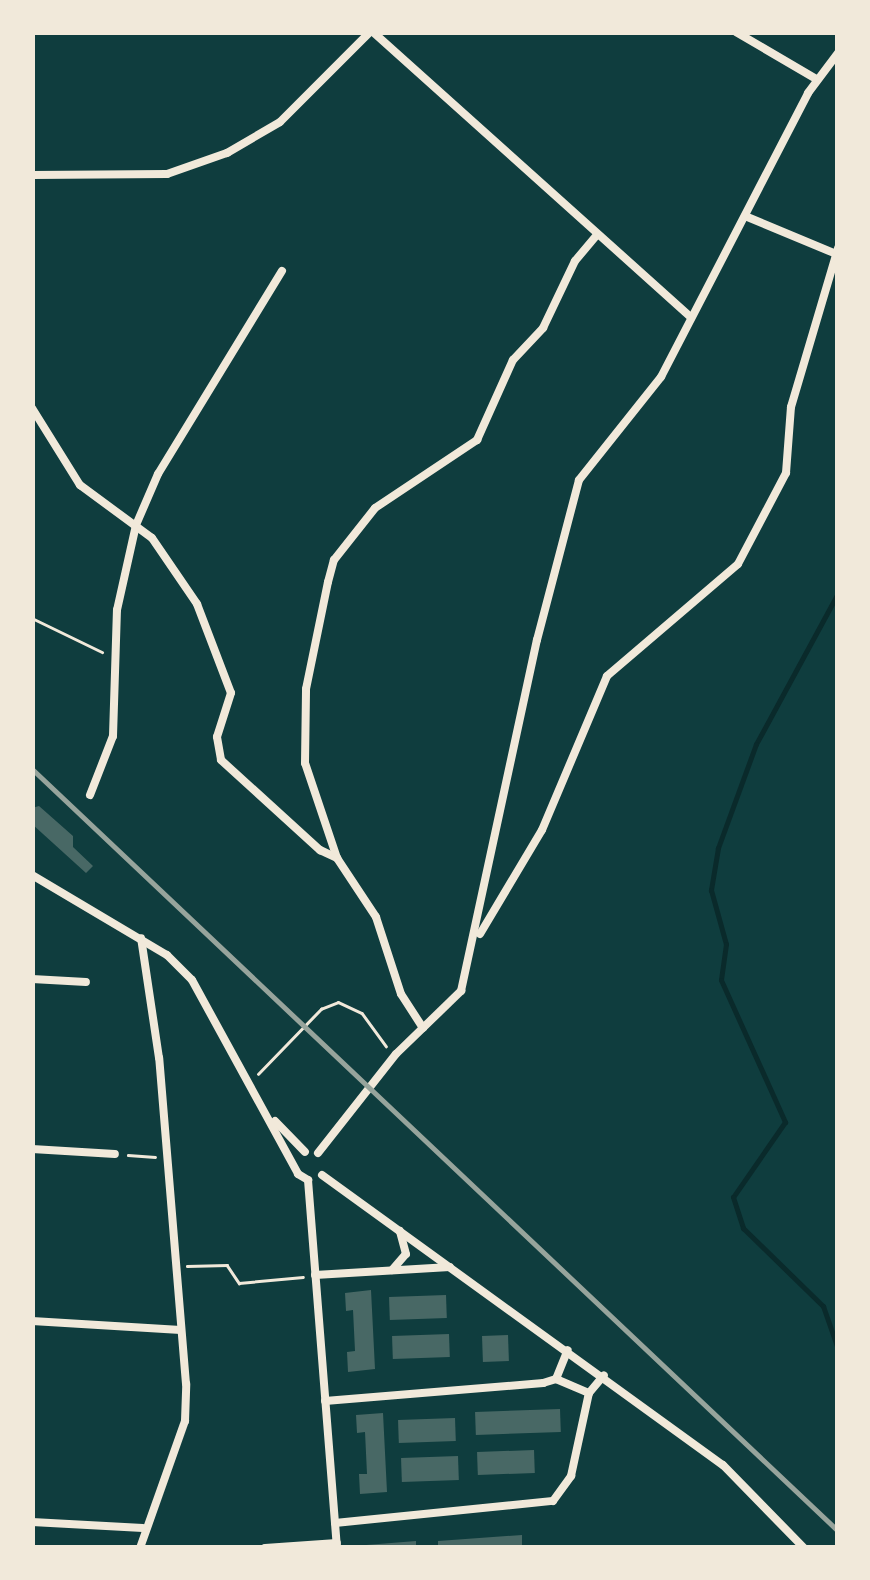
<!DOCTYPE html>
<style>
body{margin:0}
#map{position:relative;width:870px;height:1580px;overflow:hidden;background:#0f3d3e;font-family:"PT Sans",sans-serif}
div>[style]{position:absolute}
.stream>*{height:5px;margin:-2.5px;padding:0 2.5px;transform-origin:2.5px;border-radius:2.5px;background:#0a2a2b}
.building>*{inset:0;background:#486865;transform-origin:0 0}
.path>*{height:2.5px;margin:-1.25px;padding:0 1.25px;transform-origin:1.25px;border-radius:1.25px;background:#f1e9da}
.minor>*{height:8px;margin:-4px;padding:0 4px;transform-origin:4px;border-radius:4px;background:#f1e9da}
.rail>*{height:5px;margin:-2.5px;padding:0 2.5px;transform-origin:2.5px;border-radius:2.5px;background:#97a49c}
span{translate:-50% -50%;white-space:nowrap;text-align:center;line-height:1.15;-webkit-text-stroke:10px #f1e9da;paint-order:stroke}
.frame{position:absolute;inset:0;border:35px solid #f1e9da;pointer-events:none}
</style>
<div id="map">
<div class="stream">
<i style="left:838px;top:593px;width:172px;rotate:118.5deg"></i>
<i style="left:756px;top:744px;width:111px;rotate:110.1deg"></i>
<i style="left:718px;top:848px;width:43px;rotate:99.5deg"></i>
<i style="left:711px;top:890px;width:56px;rotate:74.5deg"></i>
<i style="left:726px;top:944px;width:36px;rotate:98deg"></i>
<i style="left:721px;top:980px;width:156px;rotate:65.7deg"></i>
<i style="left:785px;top:1122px;width:91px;rotate:124.7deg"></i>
<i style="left:733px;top:1197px;width:33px;rotate:72deg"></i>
<i style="left:743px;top:1228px;width:112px;rotate:44.3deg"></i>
<i style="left:823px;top:1306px;width:46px;rotate:70.8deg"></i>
</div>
<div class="building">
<i style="clip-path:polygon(39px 806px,73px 836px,73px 847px,93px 866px,86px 873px,32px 824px,32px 808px)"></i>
<i style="clip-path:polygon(371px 1290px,375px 1369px,348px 1372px,347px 1352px,355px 1351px,353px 1310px,346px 1311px,345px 1293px)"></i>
<i style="left:446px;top:1295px;width:23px;height:57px;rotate:88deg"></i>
<i style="left:449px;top:1334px;width:23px;height:57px;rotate:88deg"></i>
<i style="left:508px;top:1335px;width:26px;height:26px;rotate:88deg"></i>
<i style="left:560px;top:1409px;width:23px;height:85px;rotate:88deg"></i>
<i style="clip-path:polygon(383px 1413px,387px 1492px,360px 1494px,359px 1474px,367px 1474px,365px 1432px,357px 1433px,356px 1415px)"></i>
<i style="left:455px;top:1418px;width:23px;height:57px;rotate:88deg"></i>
<i style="left:534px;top:1450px;width:23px;height:57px;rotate:88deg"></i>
<i style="left:458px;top:1456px;width:24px;height:57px;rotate:88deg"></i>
<i style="clip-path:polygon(522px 1535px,522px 1548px,438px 1548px,438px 1541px)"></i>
<i style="clip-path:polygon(416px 1541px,416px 1548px,367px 1548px,366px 1545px)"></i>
</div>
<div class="path">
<i style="left:32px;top:618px;width:78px;rotate:25.9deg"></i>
<i style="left:258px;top:1074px;width:91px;rotate:-45.9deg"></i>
<i style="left:321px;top:1009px;width:18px;rotate:-22deg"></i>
<i style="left:338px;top:1002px;width:26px;rotate:25deg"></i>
<i style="left:362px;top:1013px;width:41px;rotate:54deg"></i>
<i style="left:128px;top:1155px;width:27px;rotate:4deg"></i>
<i style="left:187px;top:1266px;width:40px;rotate:-1.4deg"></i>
<i style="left:227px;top:1265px;width:22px;rotate:56deg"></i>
<i style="left:239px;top:1283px;width:64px;rotate:-5.4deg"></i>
</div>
<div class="minor">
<i style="left:373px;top:32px;width:427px;rotate:41.9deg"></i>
<i style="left:736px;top:32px;width:93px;rotate:30.4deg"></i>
<i style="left:32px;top:175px;width:135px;rotate:-0.4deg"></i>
<i style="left:167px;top:174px;width:64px;rotate:-19.3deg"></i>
<i style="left:227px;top:153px;width:61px;rotate:-30.3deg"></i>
<i style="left:280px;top:122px;width:127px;rotate:-45deg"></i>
<i style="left:745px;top:216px;width:96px;rotate:22.6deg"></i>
<i style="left:32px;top:408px;width:91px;rotate:58.1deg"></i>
<i style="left:80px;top:485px;width:89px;rotate:36.4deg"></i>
<i style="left:152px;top:538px;width:80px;rotate:55.7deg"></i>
<i style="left:197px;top:604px;width:95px;rotate:69.1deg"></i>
<i style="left:231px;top:693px;width:46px;rotate:107.7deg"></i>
<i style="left:217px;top:737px;width:23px;rotate:80deg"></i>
<i style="left:221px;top:760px;width:134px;rotate:42.3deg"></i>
<i style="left:320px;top:850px;width:19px;rotate:25deg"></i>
<i style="left:90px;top:795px;width:63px;rotate:-68.7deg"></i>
<i style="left:113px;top:736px;width:126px;rotate:-88.2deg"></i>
<i style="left:117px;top:610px;width:87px;rotate:-77.4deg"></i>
<i style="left:136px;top:525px;width:56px;rotate:-66.7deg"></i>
<i style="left:158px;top:474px;width:238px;rotate:-58.6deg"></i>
<i style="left:32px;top:875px;width:157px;rotate:30.7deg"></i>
<i style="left:167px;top:955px;width:35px;rotate:45deg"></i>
<i style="left:192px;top:980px;width:221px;rotate:61.3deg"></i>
<i style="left:298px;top:1174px;width:12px;rotate:31deg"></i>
<i style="left:480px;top:934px;width:121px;rotate:-59.2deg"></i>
<i style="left:542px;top:830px;width:167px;rotate:-67.1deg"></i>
<i style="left:607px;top:676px;width:172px;rotate:-40.5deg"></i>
<i style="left:738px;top:564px;width:103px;rotate:-62.2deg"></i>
<i style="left:786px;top:473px;width:66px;rotate:-85.7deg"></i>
<i style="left:791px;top:407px;width:166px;rotate:-73.5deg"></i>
<i style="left:32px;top:979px;width:54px;rotate:3.2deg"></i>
<i style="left:423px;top:1028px;width:40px;rotate:-122.9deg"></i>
<i style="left:401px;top:994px;width:81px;rotate:-108deg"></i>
<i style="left:376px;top:917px;width:71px;rotate:-123.5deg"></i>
<i style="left:337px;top:858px;width:100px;rotate:-108.6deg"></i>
<i style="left:305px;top:763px;width:74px;rotate:-89.2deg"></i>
<i style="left:306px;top:689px;width:109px;rotate:-78.4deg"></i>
<i style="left:328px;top:582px;width:23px;rotate:-75deg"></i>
<i style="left:334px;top:560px;width:66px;rotate:-51.7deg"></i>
<i style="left:375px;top:508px;width:123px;rotate:-33.7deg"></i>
<i style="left:477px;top:440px;width:88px;rotate:-65.8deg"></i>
<i style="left:513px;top:360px;width:44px;rotate:-46.8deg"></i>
<i style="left:543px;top:328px;width:74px;rotate:-64.5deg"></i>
<i style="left:575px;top:261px;width:34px;rotate:-50deg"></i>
<i style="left:275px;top:1121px;width:43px;rotate:45.9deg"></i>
<i style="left:32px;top:1149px;width:83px;rotate:3.4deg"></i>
<i style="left:318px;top:1153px;width:126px;rotate:-51.8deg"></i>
<i style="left:396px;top:1054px;width:91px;rotate:-44.1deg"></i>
<i style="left:461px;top:991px;width:359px;rotate:-77.8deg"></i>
<i style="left:537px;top:640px;width:165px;rotate:-75.3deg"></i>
<i style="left:579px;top:480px;width:132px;rotate:-51.5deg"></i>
<i style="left:661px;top:377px;width:320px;rotate:-62.6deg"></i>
<i style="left:808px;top:93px;width:50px;rotate:-53.1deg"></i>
<i style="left:322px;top:1175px;width:495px;rotate:35.9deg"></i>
<i style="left:723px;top:1465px;width:116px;rotate:45.7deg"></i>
<i style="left:308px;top:1180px;width:369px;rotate:85.5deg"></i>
<i style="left:392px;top:1270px;width:21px;rotate:-49deg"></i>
<i style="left:406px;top:1254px;width:24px;rotate:-105deg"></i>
<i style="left:315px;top:1275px;width:135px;rotate:-3.4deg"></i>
<i style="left:32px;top:1321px;width:149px;rotate:3.5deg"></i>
<i style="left:556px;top:1379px;width:36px;rotate:23deg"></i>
<i style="left:325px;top:1401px;width:219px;rotate:-4.7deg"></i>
<i style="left:543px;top:1383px;width:14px;rotate:-17deg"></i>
<i style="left:556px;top:1379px;width:31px;rotate:-68deg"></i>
<i style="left:32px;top:1522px;width:111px;rotate:3.1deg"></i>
<i style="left:335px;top:1523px;width:219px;rotate:-5.8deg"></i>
<i style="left:553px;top:1501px;width:31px;rotate:-54deg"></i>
<i style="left:571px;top:1476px;width:85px;rotate:-77.8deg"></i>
<i style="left:589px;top:1393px;width:23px;rotate:-50deg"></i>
<i style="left:140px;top:1548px;width:135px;rotate:-70.5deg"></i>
<i style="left:185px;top:1421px;width:37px;rotate:-88deg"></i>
<i style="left:186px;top:1384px;width:327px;rotate:-94.7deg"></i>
<i style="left:159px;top:1058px;width:121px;rotate:-98.5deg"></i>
<i style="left:265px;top:1548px;width:72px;rotate:-4deg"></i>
</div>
<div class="rail">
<i style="left:32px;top:769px;width:1109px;rotate:43.39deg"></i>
</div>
<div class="frame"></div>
</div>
